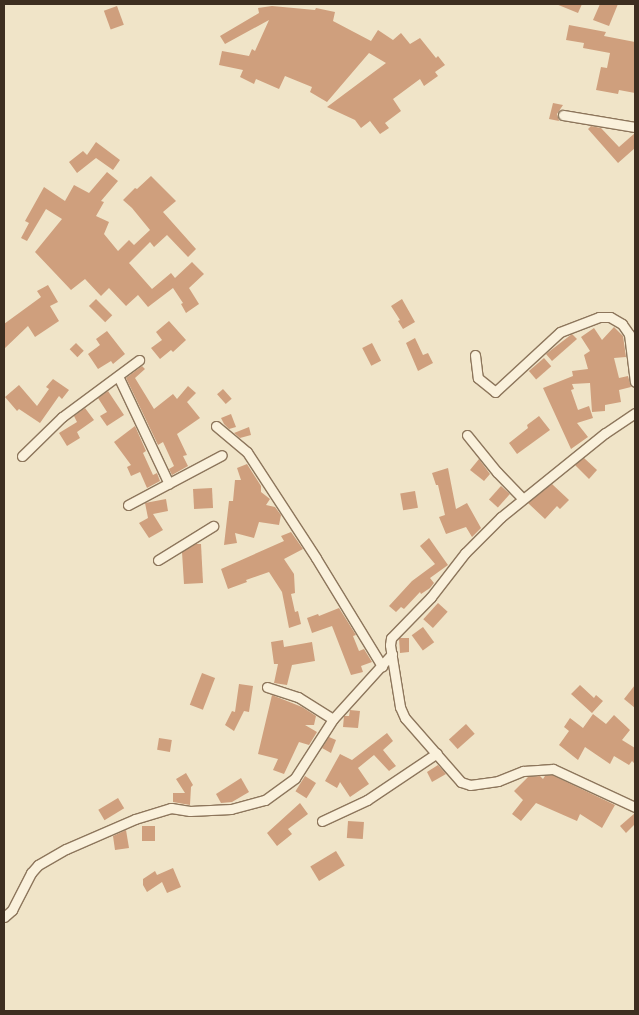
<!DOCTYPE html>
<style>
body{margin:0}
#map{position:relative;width:639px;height:1015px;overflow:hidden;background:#f0e4c8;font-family:"Noto Serif",serif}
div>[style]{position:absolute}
.building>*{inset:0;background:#cf9f7d;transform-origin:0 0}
.roads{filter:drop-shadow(1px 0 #8d765c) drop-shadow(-1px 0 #8d765c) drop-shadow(0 1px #8d765c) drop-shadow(0 -1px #8d765c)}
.minor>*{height:9px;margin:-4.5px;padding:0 4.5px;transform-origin:4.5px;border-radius:4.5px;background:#faf1dc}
span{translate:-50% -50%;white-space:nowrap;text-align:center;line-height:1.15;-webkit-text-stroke:4.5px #f7eed8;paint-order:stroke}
.frame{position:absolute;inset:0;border:5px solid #3d2e20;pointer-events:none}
</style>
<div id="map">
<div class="building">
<i style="clip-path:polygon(556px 4px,582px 4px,578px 13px)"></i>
<i style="clip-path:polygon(600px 4px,618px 4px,609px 26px,593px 20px)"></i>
<i style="left:117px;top:6px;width:20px;height:14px;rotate:70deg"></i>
<i style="clip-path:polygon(272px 6px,315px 10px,316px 8px,335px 12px,333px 21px,371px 41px,378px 30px,393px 40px,401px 33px,410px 44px,420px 38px,436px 58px,438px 56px,445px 65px,435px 72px,438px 76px,424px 86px,420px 79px,393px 99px,401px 111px,385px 123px,389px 128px,380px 134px,370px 121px,361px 128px,355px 120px,327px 107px,386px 63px,369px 53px,327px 102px,310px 92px,312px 87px,285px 76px,279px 89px,256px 79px,254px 84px,240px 77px,243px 70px,219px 65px,222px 51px,249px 56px,252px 49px,255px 51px,269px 20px,225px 44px,220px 36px,259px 13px,258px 8px)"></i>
<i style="clip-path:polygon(569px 25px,606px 32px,604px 36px,635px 42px,635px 93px,619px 90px,618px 94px,596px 90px,601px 67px,607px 68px,610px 53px,583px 48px,584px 43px,566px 40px)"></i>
<i style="clip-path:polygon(553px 103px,563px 105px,557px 114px,559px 121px,549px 119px)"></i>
<i style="clip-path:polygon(591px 126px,601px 128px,619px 147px,635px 133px,635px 148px,618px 163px,588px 129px)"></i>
<i style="clip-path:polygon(96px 142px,120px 160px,113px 170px,96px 158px,77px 173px,69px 162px,83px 151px,87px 155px)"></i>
<i style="clip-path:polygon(107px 172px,118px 181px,101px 201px,104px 202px,96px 216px,109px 222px,104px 234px,118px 251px,129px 240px,134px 245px,150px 230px,132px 208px,123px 200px,135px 188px,137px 189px,151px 176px,176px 201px,163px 212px,196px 249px,188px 257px,167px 235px,154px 247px,150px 242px,129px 263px,152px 289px,171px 273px,175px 278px,192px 262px,204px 274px,189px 288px,199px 304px,186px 313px,181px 304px,183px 303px,173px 288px,148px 307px,138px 295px,126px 306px,109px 288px,101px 296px,85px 279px,71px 290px,35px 252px,62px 219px,46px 209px,27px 241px,21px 238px,29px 223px,25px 221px,44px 187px,65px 201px,74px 185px,89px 193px)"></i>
<i style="clip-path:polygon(48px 285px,58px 302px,50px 306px,59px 321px,35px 337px,28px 326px,4px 349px,4px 324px,41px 297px,37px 291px)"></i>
<i style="left:96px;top:299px;width:23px;height:10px;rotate:45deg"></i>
<i style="clip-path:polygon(402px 299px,415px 322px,403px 329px,398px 321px,400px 320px,391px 306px)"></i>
<i style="clip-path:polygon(169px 321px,186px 340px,173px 352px,171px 350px,160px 359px,151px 348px,162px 340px,156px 332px)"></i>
<i style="clip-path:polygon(614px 327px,623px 336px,626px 357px,614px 358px,619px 378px,628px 376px,631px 387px,619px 390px,621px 402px,605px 405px,605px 411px,592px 412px,590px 383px,572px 384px,574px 389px,571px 390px,578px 410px,589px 406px,593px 418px,577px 423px,588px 437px,571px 449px,543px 388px,573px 376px,572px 371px,588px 369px,584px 355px,590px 351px,581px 337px,594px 328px,602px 340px)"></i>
<i style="clip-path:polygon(107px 331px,125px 354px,113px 364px,111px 361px,98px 369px,88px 354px,100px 345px,96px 339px)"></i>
<i style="clip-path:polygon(572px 334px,577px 339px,552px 361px,546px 354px)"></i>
<i style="clip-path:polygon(415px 338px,423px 355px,428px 353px,433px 363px,418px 371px,406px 343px)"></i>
<i style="left:76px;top:343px;width:11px;height:9px;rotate:45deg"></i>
<i style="left:372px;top:343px;width:20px;height:11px;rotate:63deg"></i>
<i style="left:544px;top:358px;width:11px;height:20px;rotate:49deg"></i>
<i style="clip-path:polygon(142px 366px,145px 369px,135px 378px,154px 409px,173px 394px,177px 399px,188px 386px,196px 393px,187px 402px,200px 418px,177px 434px,187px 455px,183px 456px,188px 466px,172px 475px,169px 469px,174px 466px,163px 442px,158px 445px,126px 378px)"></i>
<i style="clip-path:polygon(53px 379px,69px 390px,62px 399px,59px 396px,40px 423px,19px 409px,17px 411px,5px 397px,19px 385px,37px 406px,49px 389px,46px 387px)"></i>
<i style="left:223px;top:389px;width:13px;height:8px;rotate:48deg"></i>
<i style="clip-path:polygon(108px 391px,124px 415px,107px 426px,100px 416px,107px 412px,98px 398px)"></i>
<i style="clip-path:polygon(85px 408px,94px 420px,77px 432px,80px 438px,67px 446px,59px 433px,77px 422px,74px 416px)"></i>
<i style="clip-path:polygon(231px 414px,236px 427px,229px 429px,224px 424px,221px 418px)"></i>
<i style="clip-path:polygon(539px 416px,550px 430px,517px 454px,509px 443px,528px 428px,527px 425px)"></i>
<i style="clip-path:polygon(135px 426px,146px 451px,143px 453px,153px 475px,157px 473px,160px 481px,147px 488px,140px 472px,131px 476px,127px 467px,131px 465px,114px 442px)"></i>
<i style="clip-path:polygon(249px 427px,251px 435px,240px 438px,234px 433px)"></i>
<i style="clip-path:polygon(584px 458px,597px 470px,589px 479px,575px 465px)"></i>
<i style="clip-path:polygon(479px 459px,490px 474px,484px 481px,470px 470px)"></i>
<i style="clip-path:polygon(247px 464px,261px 486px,261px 492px,270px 499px,266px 505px,275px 507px,281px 515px,279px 525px,259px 522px,254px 538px,235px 533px,237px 543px,224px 545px,229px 501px,233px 501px,235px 480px,241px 480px,237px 468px)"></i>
<i style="clip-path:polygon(448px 468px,456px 509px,467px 503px,481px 528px,472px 537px,466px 527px,446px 534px,439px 517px,445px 515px,438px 485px,436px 485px,432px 473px)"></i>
<i style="clip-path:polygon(552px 484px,569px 500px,560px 509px,557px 506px,545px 519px,528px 503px)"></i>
<i style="left:501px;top:486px;width:12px;height:18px;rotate:42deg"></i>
<i style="left:212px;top:488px;width:20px;height:19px;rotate:87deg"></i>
<i style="left:415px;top:491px;width:17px;height:15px;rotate:80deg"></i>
<i style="clip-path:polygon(166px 499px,168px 511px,153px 514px,163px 530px,149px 538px,139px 523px,148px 518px,145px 503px)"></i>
<i style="clip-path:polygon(291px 532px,303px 549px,284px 559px,294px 574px,295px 593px,291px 594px,295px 612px,298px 611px,301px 624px,289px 628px,282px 592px,269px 572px,246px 580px,247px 582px,228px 589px,221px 569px,284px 541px,281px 536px)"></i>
<i style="clip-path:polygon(429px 538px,448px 565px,430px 578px,434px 583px,430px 588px,421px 594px,420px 592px,404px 609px,401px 607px,396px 612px,389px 606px,412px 581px,435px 564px,420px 546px)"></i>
<i style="clip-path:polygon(196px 544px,201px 544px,203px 583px,184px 584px,182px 552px)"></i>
<i style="left:438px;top:603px;width:13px;height:22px;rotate:42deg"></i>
<i style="clip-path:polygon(339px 608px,356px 635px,353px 636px,359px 651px,364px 649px,372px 662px,361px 666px,363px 672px,351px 675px,332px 626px,312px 633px,307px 618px,318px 614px,319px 616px)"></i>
<i style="left:423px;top:627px;width:19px;height:14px;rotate:54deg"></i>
<i style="clip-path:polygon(399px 638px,409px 638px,409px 652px,400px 653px)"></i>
<i style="clip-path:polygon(283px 640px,284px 647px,312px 642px,315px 661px,292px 665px,287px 685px,274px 683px,278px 664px,274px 664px,271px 642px)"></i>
<i style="left:202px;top:673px;width:14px;height:34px;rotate:21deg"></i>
<i style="clip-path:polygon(239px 684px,253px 686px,249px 712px,244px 711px,234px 731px,225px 725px,232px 711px,235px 712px)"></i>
<i style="clip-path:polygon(580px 685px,594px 698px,596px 695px,603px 701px,592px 713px,571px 694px)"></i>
<i style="clip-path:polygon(635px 685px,635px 708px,624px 699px)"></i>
<i style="clip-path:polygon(272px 695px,302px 707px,316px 716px,314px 725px,305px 725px,317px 732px,309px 745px,299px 742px,284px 774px,273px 770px,278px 759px,258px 754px)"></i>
<i style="clip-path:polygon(350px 710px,360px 711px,358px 728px,343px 727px,344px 716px,349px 716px)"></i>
<i style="clip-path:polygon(593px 714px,606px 724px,614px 715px,630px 730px,622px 740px,635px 748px,635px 764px,632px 761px,629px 765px,614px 756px,610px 764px,585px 747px,578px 760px,559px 745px,569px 731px,564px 727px,570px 718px,583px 728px)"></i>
<i style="left:466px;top:724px;width:13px;height:23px;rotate:48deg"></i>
<i style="clip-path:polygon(387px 733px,393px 741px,383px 750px,396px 766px,389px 771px,374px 755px,358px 768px,369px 784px,350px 797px,340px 782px,337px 788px,325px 781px,340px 754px,352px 760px)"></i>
<i style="clip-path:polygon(329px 737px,336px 740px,331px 753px,322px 748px)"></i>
<i style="left:159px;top:738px;width:13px;height:12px;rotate:9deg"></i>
<i style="clip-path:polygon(438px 765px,446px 774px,432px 782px,427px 772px)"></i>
<i style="clip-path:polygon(186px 773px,193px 785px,191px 787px,190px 805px,173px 802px,173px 793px,185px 793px,176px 779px)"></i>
<i style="clip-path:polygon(552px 775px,615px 805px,602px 828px,580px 814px,577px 821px,536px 803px,521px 821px,512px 814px,523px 800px,514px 791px,528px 777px,540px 776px,543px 779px,545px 776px)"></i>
<i style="left:305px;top:776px;width:13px;height:18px;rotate:32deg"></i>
<i style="clip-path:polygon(241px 778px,249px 792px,232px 802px,221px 803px,216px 794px)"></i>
<i style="left:118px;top:798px;width:12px;height:23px;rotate:59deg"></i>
<i style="clip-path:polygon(300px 803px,308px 814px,288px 829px,292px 834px,277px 846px,267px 833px)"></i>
<i style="clip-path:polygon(635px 813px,635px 824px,626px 833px,620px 826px)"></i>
<i style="left:348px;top:821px;width:16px;height:17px;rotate:4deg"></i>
<i style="left:142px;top:826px;width:13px;height:15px"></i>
<i style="clip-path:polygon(126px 830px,129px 848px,115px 850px,113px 836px)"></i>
<i style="left:336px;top:851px;width:17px;height:30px;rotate:59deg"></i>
<i style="clip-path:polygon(173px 868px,181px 887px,167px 893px,162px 882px,147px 892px,143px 885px,143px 879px,155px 871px,157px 875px)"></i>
</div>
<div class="roads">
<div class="minor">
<i style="left:563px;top:115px;width:73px;rotate:9.5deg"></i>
<i style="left:475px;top:355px;width:23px;rotate:83deg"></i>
<i style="left:478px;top:378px;width:22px;rotate:39deg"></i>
<i style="left:495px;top:392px;width:88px;rotate:-42.7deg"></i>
<i style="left:560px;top:332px;width:42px;rotate:-21deg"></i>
<i style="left:599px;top:317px;width:11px"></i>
<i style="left:610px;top:317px;width:14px;rotate:30deg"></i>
<i style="left:622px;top:324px;width:12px;rotate:55deg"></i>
<i style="left:629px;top:334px;width:48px;rotate:82.9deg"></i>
<i style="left:118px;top:376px;width:119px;rotate:64.7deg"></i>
<i style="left:635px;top:413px;width:36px;rotate:146deg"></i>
<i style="left:605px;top:433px;width:134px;rotate:141.1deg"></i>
<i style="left:501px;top:517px;width:51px;rotate:135deg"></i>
<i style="left:465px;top:553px;width:56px;rotate:127.7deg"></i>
<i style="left:431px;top:597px;width:57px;rotate:134.3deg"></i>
<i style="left:391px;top:638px;width:7px;rotate:98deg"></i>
<i style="left:390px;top:645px;width:63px;rotate:80.8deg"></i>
<i style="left:400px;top:707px;width:12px;rotate:66deg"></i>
<i style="left:405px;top:718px;width:85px;rotate:48.8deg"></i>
<i style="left:461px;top:782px;width:9px;rotate:18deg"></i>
<i style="left:470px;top:785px;width:28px;rotate:-8deg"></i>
<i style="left:498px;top:781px;width:27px;rotate:-22deg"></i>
<i style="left:523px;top:771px;width:30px;rotate:-4deg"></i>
<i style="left:553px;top:769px;width:90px;rotate:24.9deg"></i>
<i style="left:216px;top:426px;width:40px;rotate:40deg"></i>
<i style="left:247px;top:452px;width:126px;rotate:56.9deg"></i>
<i style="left:316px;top:558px;width:127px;rotate:58.6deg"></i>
<i style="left:467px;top:435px;width:48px;rotate:51deg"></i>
<i style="left:497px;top:472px;width:37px;rotate:46deg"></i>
<i style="left:22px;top:456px;width:56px;rotate:-44.3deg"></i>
<i style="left:62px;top:417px;width:96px;rotate:-36.5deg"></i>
<i style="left:128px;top:505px;width:106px;rotate:-28deg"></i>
<i style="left:158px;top:560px;width:65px;rotate:-31.7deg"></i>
<i style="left:267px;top:687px;width:33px;rotate:18deg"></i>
<i style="left:298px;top:697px;width:41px;rotate:32.2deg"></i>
<i style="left:322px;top:821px;width:50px;rotate:-25deg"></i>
<i style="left:367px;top:800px;width:84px;rotate:-33.9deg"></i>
<i style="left:4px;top:917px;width:11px;rotate:-41deg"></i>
<i style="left:12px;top:910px;width:42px;rotate:-62.8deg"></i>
<i style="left:31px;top:873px;width:11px;rotate:-49deg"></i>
<i style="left:38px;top:865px;width:32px;rotate:-30deg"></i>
<i style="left:66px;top:849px;width:75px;rotate:-23.5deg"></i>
<i style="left:135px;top:819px;width:38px;rotate:-17deg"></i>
<i style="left:171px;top:808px;width:19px;rotate:9deg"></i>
<i style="left:190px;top:811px;width:41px;rotate:-2.8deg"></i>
<i style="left:231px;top:809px;width:35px;rotate:-15deg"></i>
<i style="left:265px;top:800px;width:37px;rotate:-36deg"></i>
<i style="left:295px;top:778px;width:70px;rotate:-57.2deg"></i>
<i style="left:333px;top:719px;width:88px;rotate:-47.8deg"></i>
</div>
</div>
<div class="frame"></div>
</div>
